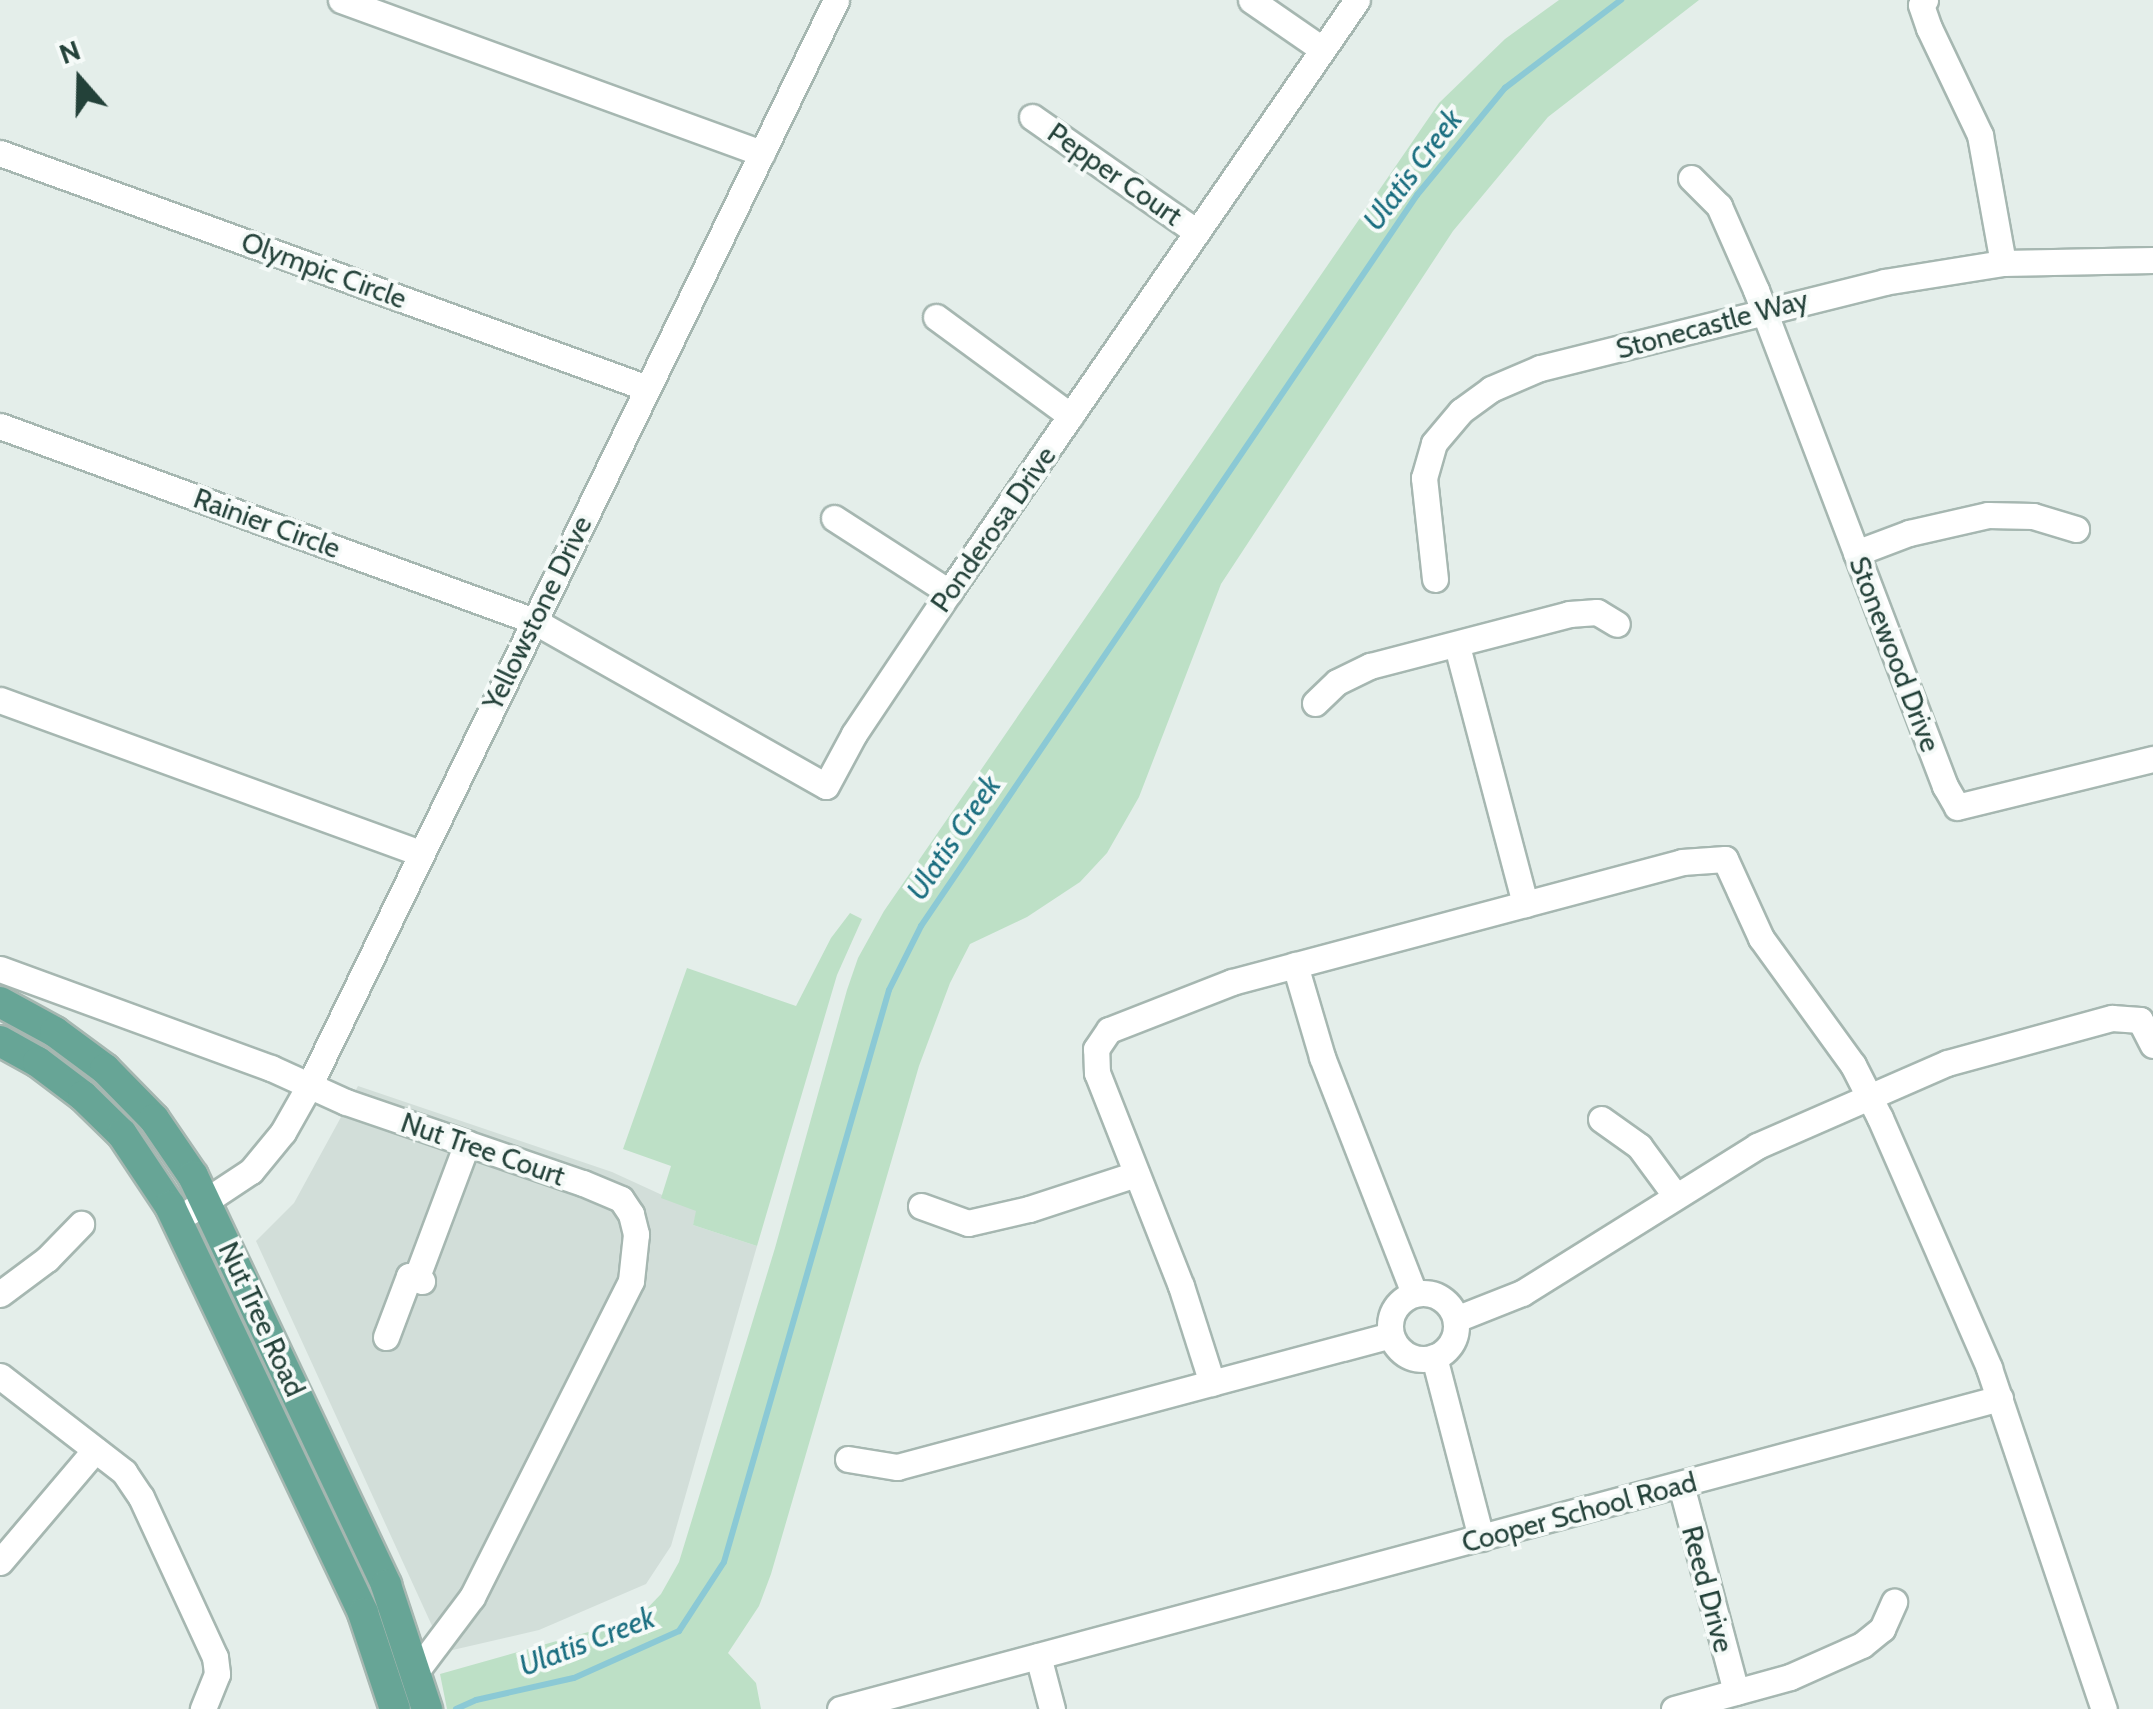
<!DOCTYPE html>
<style>
body{margin:0}
#map{position:relative;width:2153px;height:1709px;overflow:hidden;background:#e4eeea;font-family:Cabin,sans-serif}
div>[style]{position:absolute}
.built>*{inset:0;background:#d2ded9}
.green>*{inset:0;background:#bde0c6}
.stream>*{height:6px;margin:-3px;padding:0 3px;transform-origin:3px;border-radius:3px;background:#8bc9d5}
.roads{filter:drop-shadow(2px 0 #a6b7b1) drop-shadow(-2px 0 #a6b7b1) drop-shadow(0 2px #a6b7b1) drop-shadow(0 -2px #a6b7b1)}
.minor>*{height:25px;margin:-12.5px;padding:0 12.5px;transform-origin:12.5px;border-radius:12.5px;background:#fff}
.minor>.ring{margin:-12.5px;padding:0;box-sizing:content-box;background:none;border:25px solid #fff;border-radius:50%}
.major>*{height:30px;margin:-15px;padding:0 15px;transform-origin:15px;border-radius:15px;background:#67a596}
span{translate:-50% -50%;white-space:nowrap;text-align:center;line-height:1.15;-webkit-text-stroke:8px #f5faf8;paint-order:stroke}
.street-label{font-size:28px;color:#234139}
.water-label{font-size:30px;color:#1a6e80;font-style:italic}
.north{position:absolute;left:30px;top:30px;width:100px;height:100px;-webkit-text-stroke:8px #f5faf8;paint-order:stroke;rotate:340deg;font-size:28px;font-weight:700;line-height:40px;text-align:center;color:#234139}
.north::after{content:'';display:block;margin:auto;width:35px;height:45px;background:#234139;clip-path:polygon(50% 0,100% 100%,50% 72%,0 100%)}
</style>
<div id="map">
<div class="built">
<i style="clip-path:polygon(358px 1086px,612px 1172px,697px 1211px,693px 1225px,757px 1246px,671px 1546px,646px 1584px,539px 1630px,444px 1652px,256px 1241px,294px 1203px)"></i>
</div>
<div class="green">
<i style="clip-path:polygon(1559px 0,1699px 0,1548px 117px,1453px 231px,1221px 584px,1139px 797px,1107px 853px,1080px 882px,1027px 917px,970px 944px,950px 983px,919px 1066px,771px 1574px,759px 1606px,728px 1653px,756px 1683px,761px 1709px,447px 1709px,440px 1674px,638px 1618px,661px 1594px,679px 1562px,775px 1248px,847px 990px,858px 958px,884px 911px,1439px 103px,1505px 39px)"></i>
<i style="clip-path:polygon(850px 913px,862px 919px,837px 975px,757px 1246px,693px 1225px,696px 1211px,661px 1198px,671px 1166px,623px 1149px,687px 968px,796px 1006px,831px 938px)"></i>
</div>
<div class="stream">
<i style="left:456px;top:1709px;width:22px;rotate:-24deg"></i>
<i style="left:476px;top:1700px;width:100px;rotate:-12.7deg"></i>
<i style="left:574px;top:1678px;width:115px;rotate:-24.1deg"></i>
<i style="left:679px;top:1631px;width:82px;rotate:-56.9deg"></i>
<i style="left:724px;top:1562px;width:595px;rotate:-73.91deg"></i>
<i style="left:889px;top:990px;width:72px;rotate:-63.4deg"></i>
<i style="left:921px;top:926px;width:883px;rotate:-55.84deg"></i>
<i style="left:1417px;top:195px;width:139px;rotate:-50.6deg"></i>
<i style="left:1505px;top:88px;width:146px;rotate:-37.2deg"></i>
</div>
<div class="roads">
<div class="minor">
<i style="left:341px;top:0;width:448px;rotate:20deg"></i>
<i style="left:1251px;top:0;width:86px;rotate:34.6deg"></i>
<i style="left:1925px;top:0;width:6px;rotate:129deg"></i>
<i style="left:1921px;top:5px;width:24px;rotate:71deg"></i>
<i style="left:1929px;top:28px;width:119px;rotate:64.5deg"></i>
<i style="left:1980px;top:135px;width:130px;rotate:79.8deg"></i>
<i style="left:1032px;top:117px;width:201px;rotate:34.9deg"></i>
<i style="left:0;top:153px;width:688px;rotate:19.96deg"></i>
<i style="left:1691px;top:178px;width:40px;rotate:45deg"></i>
<i style="left:1719px;top:206px;width:92px;rotate:66.2deg"></i>
<i style="left:1756px;top:290px;width:531px;rotate:69.14deg"></i>
<i style="left:1945px;top:786px;width:24px;rotate:60deg"></i>
<i style="left:1957px;top:807px;width:202px;rotate:-13.8deg"></i>
<i style="left:936px;top:317px;width:167px;rotate:36.3deg"></i>
<i style="left:0;top:426px;width:568px;rotate:20.06deg"></i>
<i style="left:534px;top:621px;width:335px;rotate:29.5deg"></i>
<i style="left:826px;top:786px;width:59px;rotate:-61.7deg"></i>
<i style="left:854px;top:734px;width:171px;rotate:-56.2deg"></i>
<i style="left:949px;top:592px;width:719px;rotate:-55.43deg"></i>
<i style="left:834px;top:518px;width:137px;rotate:32.8deg"></i>
<i style="left:1856px;top:553px;width:57px;rotate:-20.7deg"></i>
<i style="left:1909px;top:533px;width:81px;rotate:-12.8deg"></i>
<i style="left:1988px;top:515px;width:45px;rotate:1.3deg"></i>
<i style="left:2033px;top:516px;width:45px;rotate:16.8deg"></i>
<i style="left:1435px;top:579px;width:102px;rotate:-96.2deg"></i>
<i style="left:1424px;top:478px;width:36px;rotate:-74deg"></i>
<i style="left:1434px;top:443px;width:42px;rotate:-49.8deg"></i>
<i style="left:1461px;top:411px;width:37px;rotate:-36deg"></i>
<i style="left:1491px;top:389px;width:53px;rotate:-23.2deg"></i>
<i style="left:1540px;top:368px;width:355px;rotate:-14deg"></i>
<i style="left:1884px;top:282px;width:121px;rotate:-9.1deg"></i>
<i style="left:2003px;top:263px;width:150px;rotate:-1.1deg"></i>
<i style="left:1457px;top:646px;width:267px;rotate:75.2deg"></i>
<i style="left:0;top:700px;width:447px;rotate:20deg"></i>
<i style="left:1315px;top:703px;width:30px;rotate:-44deg"></i>
<i style="left:1337px;top:682px;width:37px;rotate:-26deg"></i>
<i style="left:1370px;top:666px;width:206px;rotate:-14.6deg"></i>
<i style="left:1569px;top:614px;width:28px;rotate:-4deg"></i>
<i style="left:1597px;top:612px;width:23px;rotate:31deg"></i>
<i style="left:1295px;top:965px;width:96px;rotate:73.6deg"></i>
<i style="left:1322px;top:1057px;width:253px;rotate:68.7deg"></i>
<i style="left:0;top:969px;width:289px;rotate:20.1deg"></i>
<i style="left:271px;top:1068px;width:82px;rotate:24.4deg"></i>
<i style="left:346px;top:1102px;width:250px;rotate:18.9deg"></i>
<i style="left:583px;top:1183px;width:41px;rotate:22.8deg"></i>
<i style="left:621px;top:1199px;width:18px;rotate:56deg"></i>
<i style="left:631px;top:1214px;width:21px;rotate:76deg"></i>
<i style="left:636px;top:1234px;width:47px;rotate:96.1deg"></i>
<i style="left:631px;top:1281px;width:354px;rotate:116.7deg"></i>
<i style="left:472px;top:1597px;width:91px;rotate:127deg"></i>
<i style="left:1601px;top:1119px;width:47px;rotate:35.4deg"></i>
<i style="left:1639px;top:1146px;width:61px;rotate:53.7deg"></i>
<i style="left:921px;top:1206px;width:50px;rotate:19.9deg"></i>
<i style="left:968px;top:1223px;width:63px;rotate:-12.9deg"></i>
<i style="left:1029px;top:1209px;width:113px;rotate:-18.1deg"></i>
<i style="left:189px;top:1212px;width:74px;rotate:-33.5deg"></i>
<i style="left:251px;top:1171px;width:50px;rotate:-50.6deg"></i>
<i style="left:283px;top:1132px;width:53px;rotate:-60.5deg"></i>
<i style="left:309px;top:1086px;width:1207px;rotate:-64.11deg"></i>
<i style="left:416px;top:1279px;width:145px;rotate:-69.4deg"></i>
<i class="ring" style="left:1390px;top:1293px;width:41px;height:41px"></i>
<i style="left:0;top:1294px;width:59px;rotate:-36.7deg"></i>
<i style="left:47px;top:1259px;width:49px;rotate:-45.8deg"></i>
<i style="left:1456px;top:1319px;width:71px;rotate:-21.5deg"></i>
<i style="left:1522px;top:1293px;width:277px;rotate:-32deg"></i>
<i style="left:1757px;top:1146px;width:207px;rotate:-23.6deg"></i>
<i style="left:1947px;top:1063px;width:171px;rotate:-15.3deg"></i>
<i style="left:2112px;top:1018px;width:28px;rotate:4deg"></i>
<i style="left:2140px;top:1020px;width:28px;rotate:63deg"></i>
<i style="left:386px;top:1337px;width:65px;rotate:-69.3deg"></i>
<i style="left:409px;top:1276px;width:14px;rotate:21deg"></i>
<i style="left:1434px;top:1357px;width:187px;rotate:75.4deg"></i>
<i style="left:0;top:1376px;width:157px;rotate:37.7deg"></i>
<i style="left:124px;top:1472px;width:30px;rotate:56deg"></i>
<i style="left:141px;top:1497px;width:176px;rotate:65.2deg"></i>
<i style="left:215px;top:1657px;width:17px;rotate:83deg"></i>
<i style="left:217px;top:1674px;width:38px;rotate:112deg"></i>
<i style="left:1212px;top:1383px;width:102px;rotate:-107.7deg"></i>
<i style="left:1181px;top:1286px;width:229px;rotate:-111.5deg"></i>
<i style="left:1097px;top:1073px;width:24px;rotate:-92deg"></i>
<i style="left:1096px;top:1049px;width:23px;rotate:-56deg"></i>
<i style="left:1109px;top:1030px;width:132px;rotate:-21.3deg"></i>
<i style="left:1232px;top:982px;width:466px;rotate:-14.9deg"></i>
<i style="left:1682px;top:862px;width:43px;rotate:-4deg"></i>
<i style="left:1725px;top:859px;width:87px;rotate:65.5deg"></i>
<i style="left:1761px;top:938px;width:157px;rotate:54.1deg"></i>
<i style="left:1853px;top:1065px;width:59px;rotate:63deg"></i>
<i style="left:1880px;top:1118px;width:273px;rotate:66.4deg"></i>
<i style="left:1989px;top:1368px;width:360px;rotate:71.4deg"></i>
<i style="left:848px;top:1459px;width:50px;rotate:9.3deg"></i>
<i style="left:897px;top:1467px;width:511px;rotate:-14.96deg"></i>
<i style="left:1681px;top:1485px;width:214px;rotate:75.1deg"></i>
<i style="left:0;top:1562px;width:147px;rotate:-49.7deg"></i>
<i style="left:1038px;top:1656px;width:55px;rotate:75.2deg"></i>
<i style="left:840px;top:1709px;width:1201px;rotate:-15.01deg"></i>
<i style="left:1674px;top:1709px;width:120px;rotate:-15.4deg"></i>
<i style="left:1790px;top:1677px;width:79px;rotate:-24deg"></i>
<i style="left:1862px;top:1645px;width:26px;rotate:-39deg"></i>
<i style="left:1882px;top:1629px;width:30px;rotate:-66deg"></i>
</div>
<div class="major">
<i style="left:0;top:1002px;width:63px;rotate:28.6deg"></i>
<i style="left:55px;top:1032px;width:62px;rotate:36.5deg"></i>
<i style="left:105px;top:1069px;width:70px;rotate:45.6deg"></i>
<i style="left:154px;top:1119px;width:69px;rotate:55.6deg"></i>
<i style="left:193px;top:1176px;width:452px;rotate:64.7deg"></i>
<i style="left:386px;top:1585px;width:131px;rotate:71.7deg"></i>
<i style="left:0;top:1041px;width:43px;rotate:28.9deg"></i>
<i style="left:38px;top:1062px;width:56px;rotate:37.1deg"></i>
<i style="left:83px;top:1096px;width:54px;rotate:44.3deg"></i>
<i style="left:122px;top:1134px;width:87px;rotate:56.3deg"></i>
<i style="left:170px;top:1206px;width:450px;rotate:64.6deg"></i>
<i style="left:363px;top:1613px;width:101px;rotate:71.6deg"></i>
</div>
</div>
<div class="street-label">
<span style="left:1115px;top:174px;rotate:35deg">Pepper Court</span>
<span style="left:324px;top:270px;rotate:20deg">Olympic Circle</span>
<span style="left:1712px;top:324px;rotate:-15deg">Stonecastle Way</span>
<span style="left:267px;top:523px;rotate:20deg">Rainier Circle</span>
<span style="left:993px;top:529px;rotate:-55deg">Ponderosa Drive</span>
<span style="left:537px;top:613px;rotate:-64deg">Yellowstone Drive</span>
<span style="left:1895px;top:654px;rotate:69deg">Stonewood Drive</span>
<span style="left:483px;top:1149px;rotate:19deg">Nut Tree Court</span>
<span style="left:262px;top:1319px;rotate:65deg">Nut Tree Road</span>
<span style="left:1579px;top:1512px;rotate:-15deg">Cooper School Road</span>
<span style="left:1708px;top:1589px;rotate:75deg">Reed Drive</span>
</div>
<div class="water-label">
<span style="left:1413px;top:170px;rotate:-53deg">Ulatis Creek</span>
<span style="left:954px;top:838px;rotate:-56deg">Ulatis Creek</span>
<span style="left:587px;top:1642px;rotate:-21deg">Ulatis Creek</span>
</div>
<div class="north">N</div>
</div>
